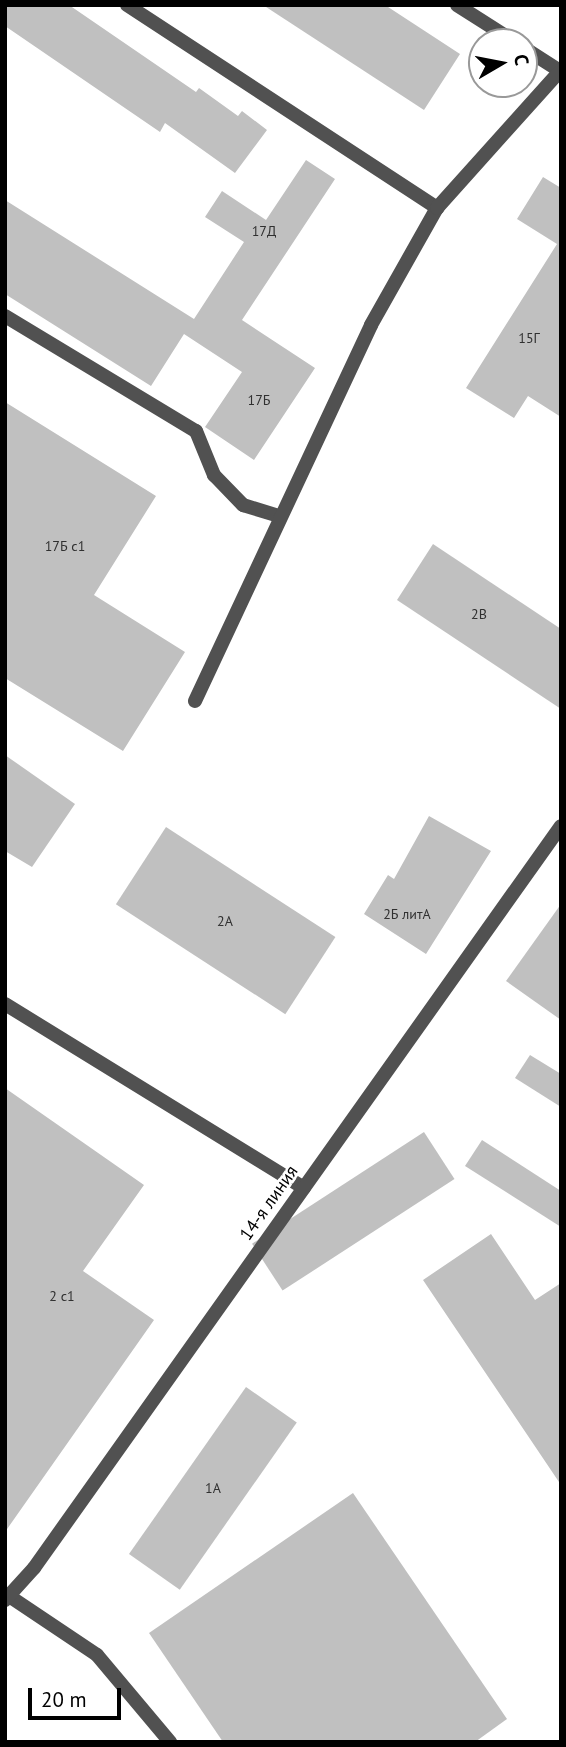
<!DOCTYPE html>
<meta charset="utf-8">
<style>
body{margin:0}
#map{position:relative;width:566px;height:1747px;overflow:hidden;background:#fff;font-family:"PT Sans",sans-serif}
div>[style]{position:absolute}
.building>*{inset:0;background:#c0c0c0;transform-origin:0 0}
.lane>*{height:14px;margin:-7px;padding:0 7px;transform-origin:7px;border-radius:7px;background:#515151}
.street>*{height:14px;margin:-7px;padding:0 7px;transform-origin:7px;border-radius:7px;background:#515151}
span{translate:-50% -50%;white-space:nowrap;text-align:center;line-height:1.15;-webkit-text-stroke:5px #fff;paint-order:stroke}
.number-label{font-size:14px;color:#303030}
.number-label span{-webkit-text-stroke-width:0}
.street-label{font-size:18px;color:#000}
.frame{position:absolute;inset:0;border:7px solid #000;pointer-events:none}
.north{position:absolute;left:468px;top:28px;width:70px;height:70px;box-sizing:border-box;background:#fff;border:2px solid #999;border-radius:50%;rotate:80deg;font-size:19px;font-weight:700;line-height:28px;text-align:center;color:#000}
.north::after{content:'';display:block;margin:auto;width:24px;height:32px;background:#000;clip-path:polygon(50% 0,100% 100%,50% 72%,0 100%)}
.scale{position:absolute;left:28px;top:1688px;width:93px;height:32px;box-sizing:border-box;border:4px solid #000;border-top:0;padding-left:9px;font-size:21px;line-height:24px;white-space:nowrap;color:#000;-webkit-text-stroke:5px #fff;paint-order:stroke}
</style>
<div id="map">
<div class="building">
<i style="clip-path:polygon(5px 5px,69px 5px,196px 92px,199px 88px,238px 116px,242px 111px,267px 130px,235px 173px,165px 123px,160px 132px,5px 26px)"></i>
<i style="clip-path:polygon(263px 5px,385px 5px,460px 54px,424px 110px)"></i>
<i style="clip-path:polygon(306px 160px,335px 179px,242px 320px,315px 368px,254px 460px,205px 427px,242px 372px,184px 334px,151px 386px,5px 294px,5px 200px,194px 319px,244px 242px,205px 217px,222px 191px,266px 220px)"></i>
<i style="clip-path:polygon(543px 177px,561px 188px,561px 417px,528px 396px,514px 418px,466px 388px,557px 244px,517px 219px)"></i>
<i style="clip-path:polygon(5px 402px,156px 496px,94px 595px,185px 652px,123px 751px,5px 678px)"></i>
<i style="clip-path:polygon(433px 544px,561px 629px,561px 709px,397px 600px)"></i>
<i style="clip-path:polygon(5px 755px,75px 804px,32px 867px,5px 851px)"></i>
<i style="clip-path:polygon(429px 816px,491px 851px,426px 954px,364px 914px,388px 875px,394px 879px)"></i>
<i style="left:166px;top:827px;width:202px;height:92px;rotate:33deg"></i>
<i style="clip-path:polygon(561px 904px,561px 1020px,506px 981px)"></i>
<i style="clip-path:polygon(530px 1055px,561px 1074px,561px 1107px,515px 1078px)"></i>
<i style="clip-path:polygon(5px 1088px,144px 1185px,83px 1271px,154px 1320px,5px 1532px)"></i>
<i style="left:424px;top:1132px;width:56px;height:205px;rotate:57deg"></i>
<i style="clip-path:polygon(482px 1140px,561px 1191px,561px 1227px,465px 1166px)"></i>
<i style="clip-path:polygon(491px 1234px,535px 1300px,561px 1283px,561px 1485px,423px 1280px)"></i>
<i style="left:246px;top:1387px;width:62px;height:204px;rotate:35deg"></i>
<i style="clip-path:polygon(353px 1493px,507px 1719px,475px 1742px,223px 1742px,149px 1633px)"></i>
</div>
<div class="lane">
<i style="left:127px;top:5px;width:371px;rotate:33.2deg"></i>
<i style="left:457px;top:5px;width:69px;rotate:32.5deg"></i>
<i style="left:524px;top:48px;width:43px;rotate:32.6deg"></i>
<i style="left:5px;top:316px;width:223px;rotate:31.1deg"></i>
<i style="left:196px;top:431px;width:48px;rotate:67.8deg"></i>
<i style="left:214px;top:475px;width:42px;rotate:46deg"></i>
<i style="left:243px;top:505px;width:38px;rotate:17deg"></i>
<i style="left:5px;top:1004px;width:351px;rotate:31.6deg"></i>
<i style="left:9px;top:1596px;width:106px;rotate:33.8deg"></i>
<i style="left:97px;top:1655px;width:114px;rotate:50deg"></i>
</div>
<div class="street">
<i style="left:195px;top:701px;width:415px;rotate:-64.9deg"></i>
<i style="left:371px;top:325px;width:134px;rotate:-60.6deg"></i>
<i style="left:437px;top:208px;width:186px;rotate:-48.1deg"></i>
<i style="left:5px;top:1600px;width:43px;rotate:-47.8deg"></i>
<i style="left:34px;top:1568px;width:910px;rotate:-54.62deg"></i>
</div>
<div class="number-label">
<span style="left:264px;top:231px">17Д</span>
<span style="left:529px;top:338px">15Г</span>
<span style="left:259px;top:400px">17Б</span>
<span style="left:65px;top:546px">17Б с1</span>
<span style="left:479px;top:614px">2В</span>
<span style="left:407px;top:914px">2Б литА</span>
<span style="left:225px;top:921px">2А</span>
<span style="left:62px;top:1296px">2 с1</span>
<span style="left:213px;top:1488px">1А</span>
</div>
<div class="street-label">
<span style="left:269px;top:1203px;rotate:-55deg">14-я линия</span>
</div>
<div class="frame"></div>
<div class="north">С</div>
<div class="scale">20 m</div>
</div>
